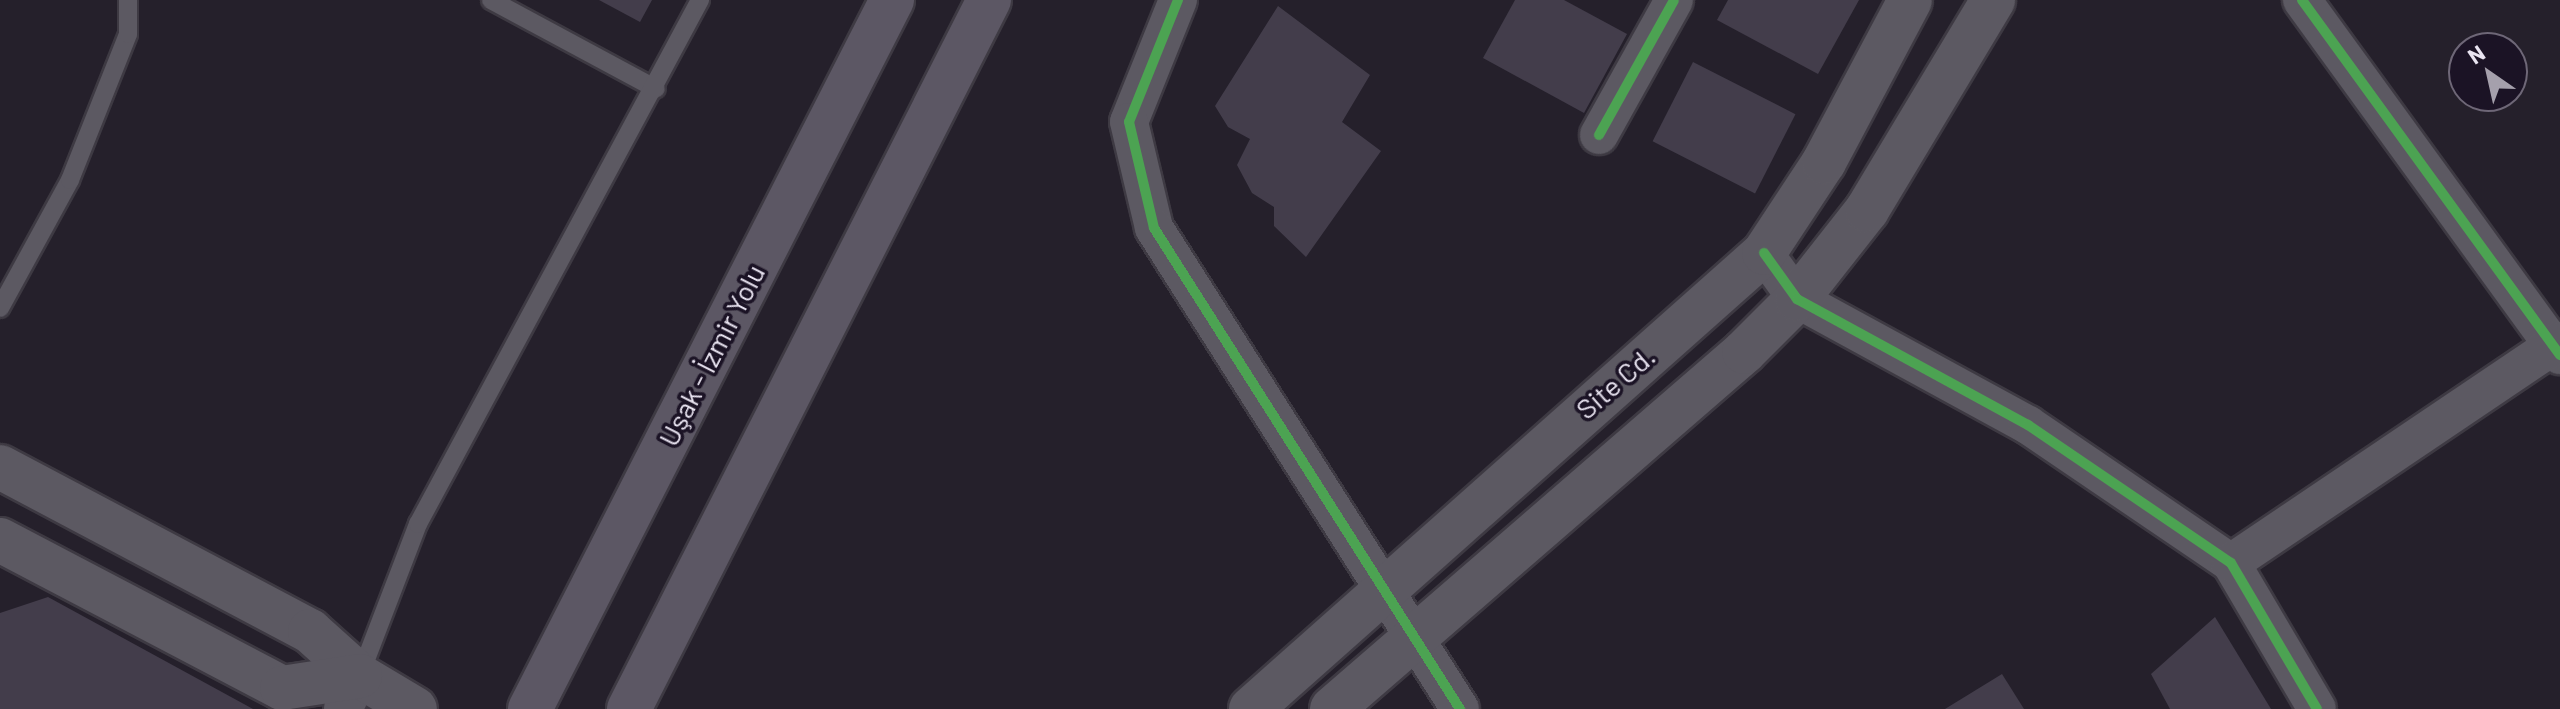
<!DOCTYPE html>
<meta charset="utf-8">
<style>
body{margin:0}
#map{position:relative;width:2560px;height:709px;overflow:hidden;background:#25202b;font-family:Barlow,sans-serif}
div>[style]{position:absolute}
.building>*{inset:0;background:#433d4b;transform-origin:0 0}
.roads{filter:drop-shadow(2px 0 #3e3a43) drop-shadow(-2px 0 #3e3a43) drop-shadow(0 2px #3e3a43) drop-shadow(0 -2px #3e3a43)}
.lane>*{height:18px;margin:-9px;padding:0 9px;transform-origin:9px;border-radius:9px;background:#5c5962}
.street>*{height:38px;margin:-19px;padding:0 19px;transform-origin:19px;border-radius:19px;background:#5c5962}
.secondary>*{height:44px;margin:-22px;padding:0 22px;transform-origin:22px;border-radius:22px;background:#5c5962}
.highway>*{height:44px;margin:-22px;padding:0 22px;transform-origin:22px;border-radius:22px;background:#5c5764}
.cycleway>*{height:10px;margin:-5px;padding:0 5px;transform-origin:5px;border-radius:5px;background:#4ca352}
span{translate:-50% -50%;white-space:nowrap;text-align:center;line-height:1.15;-webkit-text-stroke:7px #1b1325;paint-order:stroke}
.street-label{font-size:28px;color:#eae5f2}
.north{position:absolute;left:2448px;top:32px;width:80px;height:80px;box-sizing:border-box;background:#1b1325;border:2px solid #6e6777;border-radius:50%;rotate:326deg;font-size:22px;font-weight:700;line-height:32px;text-align:center;color:#eae5f2}
.north::after{content:'';display:block;margin:auto;width:28px;height:36px;background:#a5a0ac;clip-path:polygon(50% 0,100% 100%,50% 72%,0 100%)}
</style>
<div id="map">
<div class="building">
<i style="clip-path:polygon(599px 0,652px 0,640px 22px)"></i>
<i style="clip-path:polygon(1515px 0,1564px 0,1627px 34px,1584px 113px,1483px 58px)"></i>
<i style="clip-path:polygon(1728px 0,1859px 0,1818px 74px,1717px 20px)"></i>
<i style="clip-path:polygon(1278px 6px,1370px 75px,1342px 122px,1381px 151px,1306px 257px,1274px 226px,1274px 207px,1252px 193px,1237px 165px,1250px 139px,1228px 127px,1215px 106px)"></i>
<i style="left:1693px;top:62px;width:115px;height:89px;rotate:27deg"></i>
<i style="clip-path:polygon(48px 597px,253px 709px,0 709px,0 613px)"></i>
<i style="clip-path:polygon(2215px 617px,2271px 709px,2170px 709px,2151px 674px)"></i>
<i style="clip-path:polygon(2002px 674px,2024px 709px,1945px 709px)"></i>
</div>
<div class="roads">
<div class="lane">
<i style="left:491px;top:0;width:187px;rotate:28.3deg"></i>
<i style="left:0;top:308px;width:146px;rotate:-61.3deg"></i>
<i style="left:70px;top:180px;width:157px;rotate:-68.3deg"></i>
<i style="left:128px;top:34px;width:34px;rotate:-90deg"></i>
<i style="left:360px;top:675px;width:162px;rotate:-69deg"></i>
<i style="left:418px;top:524px;width:595px;rotate:-61.71deg"></i>
</div>
<div class="street">
<i style="left:1178px;top:0;width:131px;rotate:111.9deg"></i>
<i style="left:1129px;top:122px;width:109px;rotate:76.7deg"></i>
<i style="left:1154px;top:228px;width:570px;rotate:57.54deg"></i>
<i style="left:2302px;top:0;width:439px;rotate:54deg"></i>
<i style="left:1599px;top:135px;width:154px;rotate:-60.9deg"></i>
<i style="left:1764px;top:253px;width:57px;rotate:54.3deg"></i>
<i style="left:1797px;top:299px;width:263px;rotate:28.6deg"></i>
<i style="left:2028px;top:425px;width:245px;rotate:34.2deg"></i>
<i style="left:2231px;top:563px;width:169px;rotate:59.5deg"></i>
<i style="left:2231px;top:563px;width:397px;rotate:-34deg"></i>
<i style="left:343px;top:709px;width:37px;rotate:-63deg"></i>
</div>
<div class="secondary">
<i style="left:0;top:467px;width:351px;rotate:27.9deg"></i>
<i style="left:310px;top:631px;width:67px;rotate:42deg"></i>
<i style="left:360px;top:676px;width:64px;rotate:31deg"></i>
<i style="left:0;top:540px;width:318px;rotate:27.7deg"></i>
<i style="left:282px;top:688px;width:79px;rotate:-8.7deg"></i>
<i style="left:1251px;top:709px;width:686px;rotate:-41.63deg"></i>
<i style="left:1764px;top:253px;width:109px;rotate:-56.6deg"></i>
<i style="left:1824px;top:162px;width:183px;rotate:-62deg"></i>
<i style="left:1332px;top:709px;width:545px;rotate:-40.91deg"></i>
<i style="left:1744px;top:352px;width:75px;rotate:-45deg"></i>
<i style="left:1797px;top:299px;width:113px;rotate:-51.8deg"></i>
<i style="left:1867px;top:210px;width:245px;rotate:-59deg"></i>
</div>
<div class="highway">
<i style="left:530px;top:709px;width:796px;rotate:-62.95deg"></i>
<i style="left:629px;top:709px;width:795px;rotate:-63.08deg"></i>
</div>
</div>
<div class="cycleway">
<i style="left:1178px;top:0;width:131px;rotate:111.9deg"></i>
<i style="left:1129px;top:122px;width:109px;rotate:76.7deg"></i>
<i style="left:1154px;top:228px;width:570px;rotate:57.54deg"></i>
<i style="left:2302px;top:0;width:439px;rotate:54deg"></i>
<i style="left:1599px;top:135px;width:154px;rotate:-60.9deg"></i>
<i style="left:1764px;top:253px;width:57px;rotate:54.3deg"></i>
<i style="left:1797px;top:299px;width:263px;rotate:28.6deg"></i>
<i style="left:2028px;top:425px;width:245px;rotate:34.2deg"></i>
<i style="left:2231px;top:563px;width:169px;rotate:59.5deg"></i>
</div>
<div class="street-label">
<span style="left:711px;top:355px;rotate:-63deg">Uşak - İzmir Yolu</span>
<span style="left:1615px;top:382px;rotate:-41deg">Site Cd.</span>
</div>
<div class="north">N</div>
</div>
